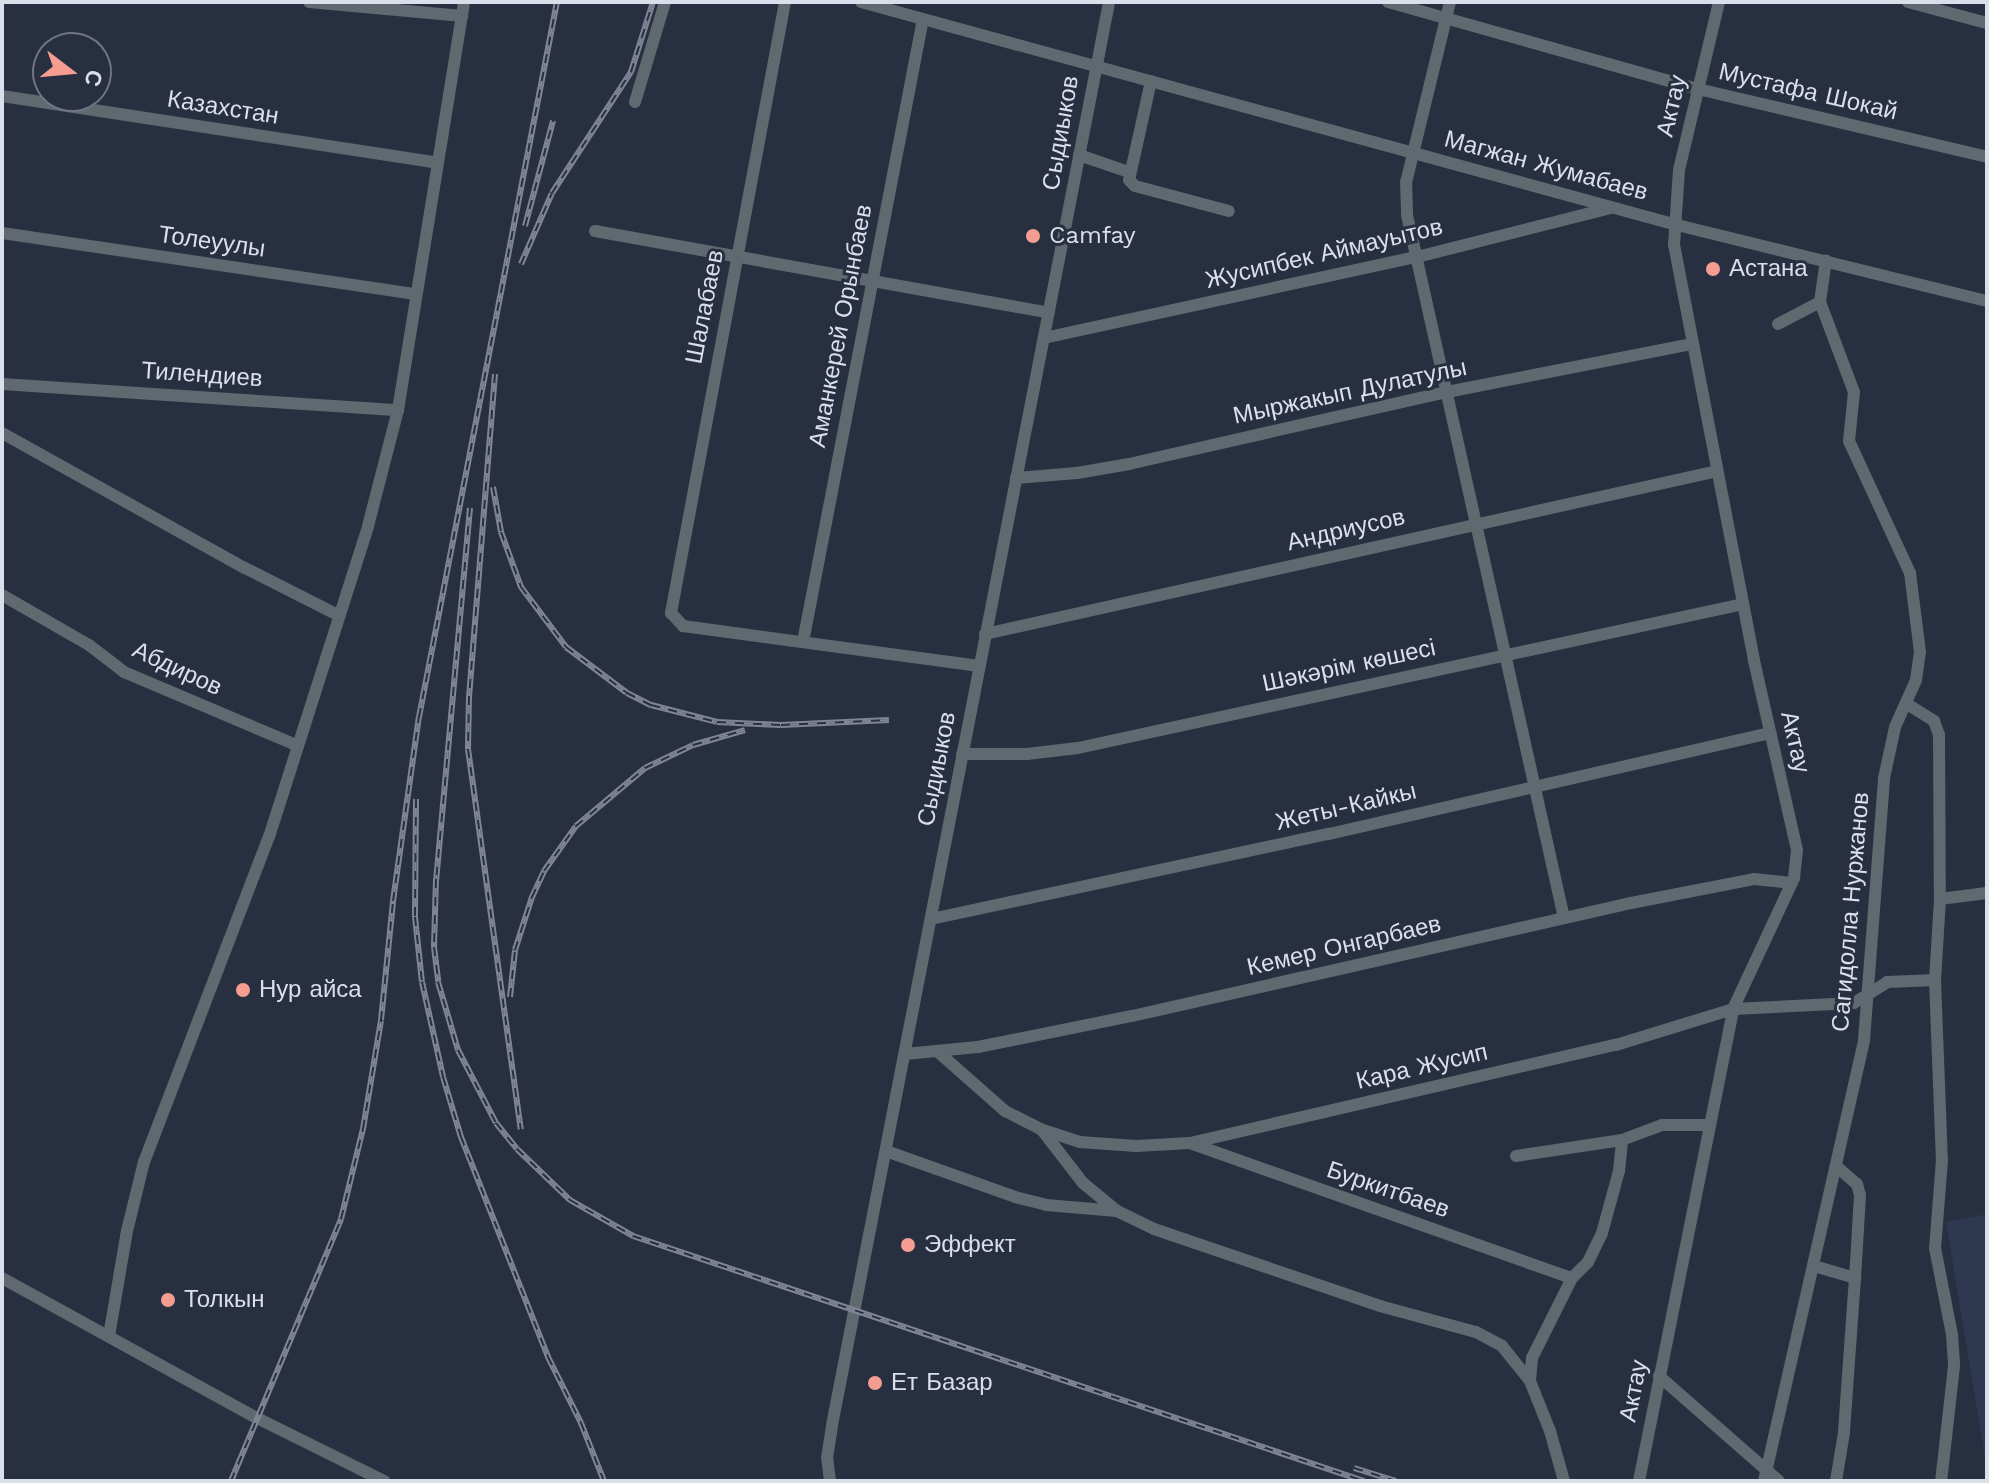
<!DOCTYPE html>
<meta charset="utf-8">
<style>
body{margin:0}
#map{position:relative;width:1989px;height:1483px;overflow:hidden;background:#282f41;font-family:"Work Sans",sans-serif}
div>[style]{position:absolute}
.built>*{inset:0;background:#2f3851}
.minor>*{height:12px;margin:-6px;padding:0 6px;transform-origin:6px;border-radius:6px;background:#606970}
.rail>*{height:6px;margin-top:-3px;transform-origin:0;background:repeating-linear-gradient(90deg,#282f41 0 9px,#818696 0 18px);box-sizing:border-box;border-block:2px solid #818696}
.dots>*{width:22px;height:22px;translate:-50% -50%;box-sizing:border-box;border:4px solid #282f41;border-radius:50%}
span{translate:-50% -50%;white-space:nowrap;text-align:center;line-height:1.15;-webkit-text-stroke:6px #282f41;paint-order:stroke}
.street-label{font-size:24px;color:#dbdfec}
.poi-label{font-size:24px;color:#dbdfec}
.left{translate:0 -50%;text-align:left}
.frame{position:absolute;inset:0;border:4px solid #dbdfec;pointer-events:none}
.north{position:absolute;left:32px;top:32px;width:80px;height:80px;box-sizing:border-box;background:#282f41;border:2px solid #707585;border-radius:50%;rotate:106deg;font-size:22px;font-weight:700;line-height:32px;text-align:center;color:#dbdfec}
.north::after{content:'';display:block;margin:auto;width:28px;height:36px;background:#f59d90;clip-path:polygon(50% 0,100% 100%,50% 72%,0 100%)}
</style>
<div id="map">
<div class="built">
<i style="clip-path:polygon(1987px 1214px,1987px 1470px,1946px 1222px)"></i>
</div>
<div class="minor">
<i style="left:309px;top:2px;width:154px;rotate:5.2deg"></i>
<i style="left:785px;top:2px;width:622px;rotate:100.57deg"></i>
<i style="left:671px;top:613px;width:18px;rotate:47deg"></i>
<i style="left:683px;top:626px;width:299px;rotate:7.7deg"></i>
<i style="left:861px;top:2px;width:842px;rotate:15.29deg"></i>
<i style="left:1673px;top:224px;width:323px;rotate:13.8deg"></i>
<i style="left:1388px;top:2px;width:322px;rotate:15.7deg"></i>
<i style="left:1698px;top:89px;width:297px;rotate:13.2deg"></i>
<i style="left:1450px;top:2px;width:185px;rotate:103.7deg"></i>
<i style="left:1406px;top:182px;width:33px;rotate:88deg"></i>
<i style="left:1407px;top:215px;width:720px;rotate:77.41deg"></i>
<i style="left:1908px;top:2px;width:82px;rotate:14.9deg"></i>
<i style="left:1151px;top:81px;width:101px;rotate:102.5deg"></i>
<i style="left:1129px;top:180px;width:8px;rotate:45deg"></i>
<i style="left:1135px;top:186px;width:97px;rotate:14.9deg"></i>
<i style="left:2px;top:96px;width:441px;rotate:8.7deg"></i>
<i style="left:635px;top:102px;width:104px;rotate:-73.3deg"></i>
<i style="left:1079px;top:155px;width:53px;rotate:18.8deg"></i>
<i style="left:595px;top:231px;width:461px;rotate:10.2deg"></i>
<i style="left:2px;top:233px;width:418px;rotate:8.4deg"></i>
<i style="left:1778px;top:324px;width:47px;rotate:-27.6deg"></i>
<i style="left:1044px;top:338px;width:382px;rotate:-12.3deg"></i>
<i style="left:1417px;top:257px;width:199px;rotate:-14.2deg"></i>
<i style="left:2px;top:384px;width:397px;rotate:3.8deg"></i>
<i style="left:2px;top:433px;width:278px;rotate:29.1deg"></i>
<i style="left:245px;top:568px;width:106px;rotate:26.8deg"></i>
<i style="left:1016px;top:478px;width:61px;rotate:-4.7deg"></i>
<i style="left:1077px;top:473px;width:53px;rotate:-9.8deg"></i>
<i style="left:1129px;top:464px;width:326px;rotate:-12.8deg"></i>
<i style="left:1447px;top:392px;width:250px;rotate:-11.1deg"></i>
<i style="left:2px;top:595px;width:100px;rotate:29.9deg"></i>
<i style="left:89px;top:645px;width:44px;rotate:37.6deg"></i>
<i style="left:124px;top:672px;width:189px;rotate:23deg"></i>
<i style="left:985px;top:634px;width:750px;rotate:-12.55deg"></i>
<i style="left:803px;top:642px;width:634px;rotate:-79.1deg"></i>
<i style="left:1907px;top:704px;width:32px;rotate:32deg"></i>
<i style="left:1934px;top:721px;width:15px;rotate:70deg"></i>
<i style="left:1939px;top:735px;width:164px;rotate:89.7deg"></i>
<i style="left:1940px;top:899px;width:81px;rotate:93.5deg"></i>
<i style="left:1935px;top:980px;width:180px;rotate:87.8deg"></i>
<i style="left:1942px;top:1160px;width:88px;rotate:94.5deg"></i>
<i style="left:1935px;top:1248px;width:89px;rotate:78.9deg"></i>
<i style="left:1952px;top:1335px;width:31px;rotate:86deg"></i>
<i style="left:1954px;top:1366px;width:116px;rotate:96.4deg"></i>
<i style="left:962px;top:754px;width:65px"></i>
<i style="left:1027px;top:754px;width:51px;rotate:-6.7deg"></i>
<i style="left:1078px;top:748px;width:680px;rotate:-12.22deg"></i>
<i style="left:1940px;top:899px;width:47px;rotate:-7.3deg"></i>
<i style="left:931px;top:919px;width:407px;rotate:-12.1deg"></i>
<i style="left:1329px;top:834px;width:453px;rotate:-12.9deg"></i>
<i style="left:937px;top:1051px;width:91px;rotate:41.4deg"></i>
<i style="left:1005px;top:1111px;width:39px;rotate:27deg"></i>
<i style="left:1040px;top:1129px;width:42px;rotate:18deg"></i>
<i style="left:1080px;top:1142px;width:56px;rotate:4.1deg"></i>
<i style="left:1136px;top:1146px;width:54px;rotate:-3.2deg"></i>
<i style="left:1190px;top:1143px;width:437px;rotate:-13deg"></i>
<i style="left:1616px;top:1045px;width:122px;rotate:-17.1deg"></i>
<i style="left:1733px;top:1009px;width:121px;rotate:-2.8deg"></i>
<i style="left:1854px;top:1003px;width:39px;rotate:-32deg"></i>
<i style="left:1887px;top:982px;width:48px;rotate:-2.4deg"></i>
<i style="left:905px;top:1054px;width:73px;rotate:-5.5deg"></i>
<i style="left:978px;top:1047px;width:157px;rotate:-11.4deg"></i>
<i style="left:1132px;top:1016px;width:512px;rotate:-12.76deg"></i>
<i style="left:1631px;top:903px;width:125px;rotate:-11deg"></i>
<i style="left:1754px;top:879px;width:38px;rotate:6deg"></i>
<i style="left:1042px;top:1130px;width:67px;rotate:52.3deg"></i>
<i style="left:1083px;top:1183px;width:44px;rotate:39.5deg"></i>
<i style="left:1117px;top:1211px;width:41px;rotate:25.9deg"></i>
<i style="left:1154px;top:1229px;width:239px;rotate:18.8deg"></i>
<i style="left:1380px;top:1306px;width:99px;rotate:15.2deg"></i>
<i style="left:1476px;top:1332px;width:30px;rotate:28deg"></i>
<i style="left:1502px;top:1346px;width:45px;rotate:51.3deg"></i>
<i style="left:1190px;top:1143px;width:405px;rotate:19.5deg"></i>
<i style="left:886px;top:1151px;width:137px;rotate:19.6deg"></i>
<i style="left:1015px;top:1197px;width:32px;rotate:14deg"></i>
<i style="left:1046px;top:1205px;width:71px;rotate:4.8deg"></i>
<i style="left:1516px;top:1156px;width:107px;rotate:-8.6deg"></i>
<i style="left:1622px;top:1140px;width:43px;rotate:-20.6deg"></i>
<i style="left:1662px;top:1125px;width:46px"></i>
<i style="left:1836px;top:1166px;width:28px;rotate:41deg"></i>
<i style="left:1857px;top:1184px;width:11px;rotate:75deg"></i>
<i style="left:1860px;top:1195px;width:83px;rotate:93.4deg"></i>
<i style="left:1814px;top:1266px;width:43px;rotate:16.3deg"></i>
<i style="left:1855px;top:1278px;width:155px;rotate:94.1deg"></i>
<i style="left:1844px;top:1433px;width:49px;rotate:99.5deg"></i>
<i style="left:2px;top:1278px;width:293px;rotate:28.8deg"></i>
<i style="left:259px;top:1419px;width:140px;rotate:26.4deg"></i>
<i style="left:109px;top:1336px;width:107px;rotate:-80.3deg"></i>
<i style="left:127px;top:1231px;width:71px;rotate:-76.2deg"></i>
<i style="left:144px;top:1162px;width:348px;rotate:-69deg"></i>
<i style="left:269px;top:837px;width:326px;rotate:-72.3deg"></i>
<i style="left:368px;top:526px;width:120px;rotate:-75.5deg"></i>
<i style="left:398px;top:410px;width:413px;rotate:-80.8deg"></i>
<i style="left:1659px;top:1376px;width:159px;rotate:41.2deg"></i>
<i style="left:830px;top:1481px;width:23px;rotate:-97deg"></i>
<i style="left:827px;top:1458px;width:33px;rotate:-81deg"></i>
<i style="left:832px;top:1425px;width:1450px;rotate:-78.98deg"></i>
<i style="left:1564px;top:1481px;width:52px;rotate:-105.6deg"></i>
<i style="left:1550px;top:1431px;width:54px;rotate:-111.8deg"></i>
<i style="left:1530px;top:1381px;width:23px;rotate:-85deg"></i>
<i style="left:1532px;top:1358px;width:89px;rotate:-63.4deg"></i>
<i style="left:1572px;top:1278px;width:23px;rotate:-45deg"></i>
<i style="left:1588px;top:1262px;width:32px;rotate:-64deg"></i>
<i style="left:1602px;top:1233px;width:64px;rotate:-74.7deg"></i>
<i style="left:1619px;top:1171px;width:31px;rotate:-84deg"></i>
<i style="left:1639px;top:1481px;width:481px;rotate:-78.7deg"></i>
<i style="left:1733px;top:1009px;width:145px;rotate:-65deg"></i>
<i style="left:1794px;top:878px;width:28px;rotate:-84deg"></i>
<i style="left:1797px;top:850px;width:195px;rotate:-102.8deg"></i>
<i style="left:1754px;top:660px;width:423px;rotate:-100.9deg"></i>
<i style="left:1674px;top:245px;width:75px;rotate:-86.2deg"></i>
<i style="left:1679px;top:170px;width:173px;rotate:-76.6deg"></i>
<i style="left:1764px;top:1481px;width:452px;rotate:-77.2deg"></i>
<i style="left:1864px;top:1040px;width:263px;rotate:-85.6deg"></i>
<i style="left:1884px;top:778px;width:52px;rotate:-77.8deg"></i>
<i style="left:1895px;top:727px;width:51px;rotate:-65.9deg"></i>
<i style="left:1916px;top:680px;width:28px;rotate:-82deg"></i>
<i style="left:1920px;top:652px;width:80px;rotate:-97.2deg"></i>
<i style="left:1910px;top:573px;width:145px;rotate:-114.8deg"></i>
<i style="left:1849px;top:441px;width:49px;rotate:-84.2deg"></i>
<i style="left:1854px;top:392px;width:96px;rotate:-110.7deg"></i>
<i style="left:1820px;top:302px;width:42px;rotate:-81.9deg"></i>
</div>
<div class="rail">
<i style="left:525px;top:226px;width:109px;rotate:-75.1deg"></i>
<i style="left:521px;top:264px;width:77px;rotate:-66.4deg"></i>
<i style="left:552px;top:193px;width:145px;rotate:-56.9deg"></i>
<i style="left:631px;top:72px;width:73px;rotate:-72.6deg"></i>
<i style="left:495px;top:374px;width:323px;rotate:94.6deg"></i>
<i style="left:469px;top:696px;width:53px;rotate:91.1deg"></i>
<i style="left:468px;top:749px;width:384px;rotate:82.1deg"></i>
<i style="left:493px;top:487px;width:46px;rotate:79.9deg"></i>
<i style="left:501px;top:532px;width:59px;rotate:70deg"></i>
<i style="left:521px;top:587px;width:75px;rotate:53.1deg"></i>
<i style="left:566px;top:647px;width:76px;rotate:37deg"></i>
<i style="left:627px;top:693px;width:27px;rotate:27deg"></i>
<i style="left:651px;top:705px;width:68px;rotate:14.4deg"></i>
<i style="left:717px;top:722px;width:64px;rotate:2.7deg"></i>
<i style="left:781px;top:725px;width:108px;rotate:-2.7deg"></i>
<i style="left:470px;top:508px;width:373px;rotate:95.2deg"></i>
<i style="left:436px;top:879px;width:68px;rotate:91.7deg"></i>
<i style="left:434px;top:947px;width:35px;rotate:83deg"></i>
<i style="left:438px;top:982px;width:71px;rotate:73.6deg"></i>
<i style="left:458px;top:1050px;width:82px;rotate:62.5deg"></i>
<i style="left:496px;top:1123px;width:33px;rotate:51deg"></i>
<i style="left:517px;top:1149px;width:74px;rotate:43.9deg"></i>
<i style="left:570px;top:1200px;width:73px;rotate:29.7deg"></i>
<i style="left:633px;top:1236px;width:771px;rotate:18.53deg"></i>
<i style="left:416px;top:799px;width:118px;rotate:90.5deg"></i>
<i style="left:415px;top:917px;width:65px;rotate:83.9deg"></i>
<i style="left:422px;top:982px;width:97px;rotate:77.5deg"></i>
<i style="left:443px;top:1077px;width:63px;rotate:73.3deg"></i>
<i style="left:461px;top:1137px;width:237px;rotate:68.4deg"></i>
<i style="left:548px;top:1357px;width:74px;rotate:63.4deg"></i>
<i style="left:581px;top:1423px;width:62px;rotate:68.4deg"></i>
<i style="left:510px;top:997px;width:47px;rotate:-83.9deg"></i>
<i style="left:515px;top:950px;width:56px;rotate:-72.2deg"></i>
<i style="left:532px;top:897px;width:29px;rotate:-65deg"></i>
<i style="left:544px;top:871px;width:55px;rotate:-54.6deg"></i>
<i style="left:576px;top:826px;width:90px;rotate:-40deg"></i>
<i style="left:645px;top:768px;width:53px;rotate:-25.6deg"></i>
<i style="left:693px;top:745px;width:54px;rotate:-16.1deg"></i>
<i style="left:1354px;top:1468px;width:44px;rotate:17.2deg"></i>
<i style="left:231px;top:1481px;width:284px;rotate:-67.2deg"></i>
<i style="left:341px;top:1219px;width:93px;rotate:-76.3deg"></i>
<i style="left:363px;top:1129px;width:110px;rotate:-80.6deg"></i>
<i style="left:381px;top:1020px;width:120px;rotate:-84.2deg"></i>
<i style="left:393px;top:901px;width:186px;rotate:-82deg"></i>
<i style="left:419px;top:717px;width:728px;rotate:-79.08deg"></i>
</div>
<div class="dots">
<i style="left:1033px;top:236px;background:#f59d90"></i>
<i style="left:1713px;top:269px;background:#f59d90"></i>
<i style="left:243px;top:990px;background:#f59d90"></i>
<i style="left:908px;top:1245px;background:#f59d90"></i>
<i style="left:168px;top:1300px;background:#f59d90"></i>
<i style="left:875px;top:1383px;background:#f59d90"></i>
</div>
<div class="street-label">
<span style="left:1808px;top:92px;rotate:13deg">Мустафа Шокай</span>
<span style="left:1672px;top:106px;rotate:-77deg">Актау</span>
<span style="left:223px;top:108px;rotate:9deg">Казахстан</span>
<span style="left:1061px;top:133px;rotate:-80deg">Сыдиыков</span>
<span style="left:1546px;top:166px;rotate:15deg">Магжан Жумабаев</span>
<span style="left:212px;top:242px;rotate:8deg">Толеуулы</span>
<span style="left:1324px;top:254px;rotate:-13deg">Жусипбек Аймауытов</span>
<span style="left:705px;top:307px;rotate:-79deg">Шалабаев</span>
<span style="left:841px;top:326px;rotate:-79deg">Аманкерей Орынбаев</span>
<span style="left:202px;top:375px;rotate:4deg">Тилендиев</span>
<span style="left:1350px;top:392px;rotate:-12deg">Мыржакып Дулатулы</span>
<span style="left:1346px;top:530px;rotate:-13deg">Андриусов</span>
<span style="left:1349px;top:666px;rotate:-12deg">Шәкәрім көшесі</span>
<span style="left:177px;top:669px;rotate:25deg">Абдиров</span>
<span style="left:1795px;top:742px;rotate:77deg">Актау</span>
<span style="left:937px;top:769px;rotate:-79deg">Сыдиыков</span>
<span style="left:1346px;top:807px;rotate:-13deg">Жеты-Кайкы</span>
<span style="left:1851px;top:912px;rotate:-85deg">Сагидолла Нуржанов</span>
<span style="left:1344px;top:946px;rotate:-13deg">Кемер Онгарбаев</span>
<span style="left:1422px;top:1067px;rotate:-13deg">Кара Жусип</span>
<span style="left:1388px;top:1190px;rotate:19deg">Буркитбаев</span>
<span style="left:1634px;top:1391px;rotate:-79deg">Актау</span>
</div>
<div class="poi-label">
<span class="left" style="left:1049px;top:236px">Camfay</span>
<span class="left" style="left:1729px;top:269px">Астана</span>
<span class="left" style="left:259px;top:990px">Нур айса</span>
<span class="left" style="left:924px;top:1245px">Эффект</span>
<span class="left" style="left:184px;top:1300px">Толкын</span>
<span class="left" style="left:891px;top:1383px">Ет Базар</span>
</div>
<div class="frame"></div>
<div class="north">С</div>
</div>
